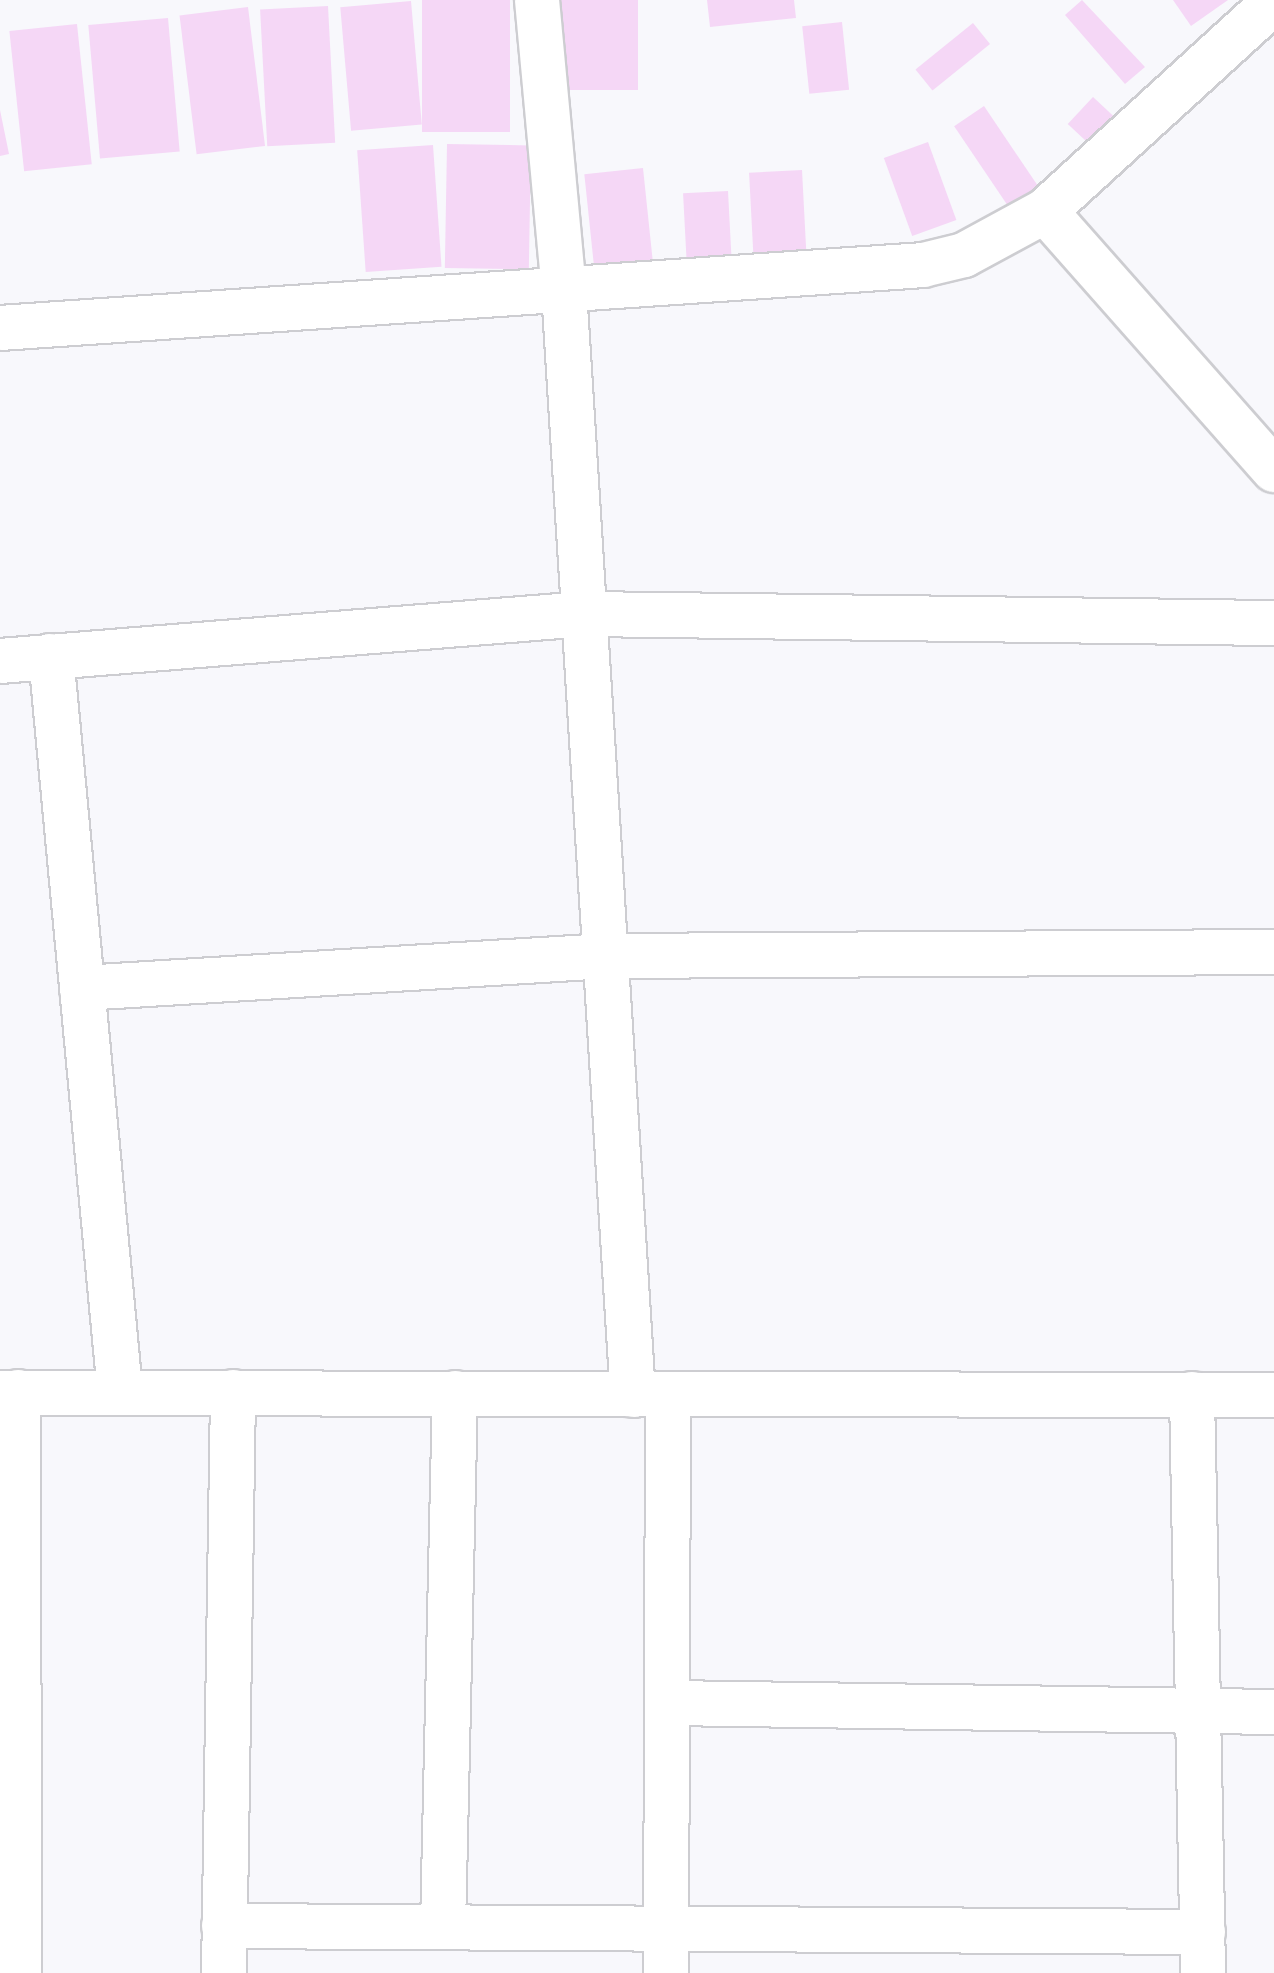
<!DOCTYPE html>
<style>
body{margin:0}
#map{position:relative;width:1274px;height:1973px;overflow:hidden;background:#f8f8fc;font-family:Karla,sans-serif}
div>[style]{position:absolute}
.building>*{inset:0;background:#f5d7f6;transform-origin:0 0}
.roads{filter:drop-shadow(2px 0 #cdcdd1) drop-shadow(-2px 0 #cdcdd1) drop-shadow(0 2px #cdcdd1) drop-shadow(0 -2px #cdcdd1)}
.minor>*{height:44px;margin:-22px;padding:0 22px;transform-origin:22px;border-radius:22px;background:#fff}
.major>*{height:44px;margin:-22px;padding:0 22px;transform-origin:22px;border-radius:22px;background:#fff}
span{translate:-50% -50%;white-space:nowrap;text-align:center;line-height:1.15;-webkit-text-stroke:6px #f8f8fc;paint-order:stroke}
</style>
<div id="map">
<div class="building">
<i style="left:422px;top:0;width:88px;height:132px"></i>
<i style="left:559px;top:0;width:79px;height:90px"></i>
<i style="clip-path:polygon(707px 0,794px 0,796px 18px,710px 27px)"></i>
<i style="clip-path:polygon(1082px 0,1145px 67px,1125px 84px,1065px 15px)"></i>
<i style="clip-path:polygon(1173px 0,1228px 0,1191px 26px)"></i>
<i style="left:411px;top:1px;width:124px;height:71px;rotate:85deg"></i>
<i style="left:328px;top:6px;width:137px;height:68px;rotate:87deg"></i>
<i style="left:248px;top:7px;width:140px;height:69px;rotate:83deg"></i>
<i style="left:168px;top:18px;width:134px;height:80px;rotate:85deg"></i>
<i style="left:842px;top:22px;width:68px;height:40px;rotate:84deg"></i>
<i style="left:973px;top:23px;width:27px;height:74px;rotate:51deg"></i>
<i style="left:77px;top:24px;width:141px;height:68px;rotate:84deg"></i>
<i style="left:1093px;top:97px;width:33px;height:37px;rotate:43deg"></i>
<i style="left:984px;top:106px;width:99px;height:36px;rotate:56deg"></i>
<i style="clip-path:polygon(0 110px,9px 154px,0 156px)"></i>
<i style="left:928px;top:142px;width:83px;height:47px;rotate:70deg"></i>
<i style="left:447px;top:144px;width:84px;height:124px;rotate:1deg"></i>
<i style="left:433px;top:145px;width:122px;height:76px;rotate:86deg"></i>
<i style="left:643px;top:168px;width:98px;height:59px;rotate:84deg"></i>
<i style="left:802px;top:170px;width:83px;height:53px;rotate:87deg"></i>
<i style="left:728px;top:191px;width:68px;height:45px;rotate:87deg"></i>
</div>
<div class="roads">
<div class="minor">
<i style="left:537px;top:0;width:291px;rotate:84.7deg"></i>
<i style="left:564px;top:290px;width:1107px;rotate:86.43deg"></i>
<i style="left:1045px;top:211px;width:346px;rotate:48.5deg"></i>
<i style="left:0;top:328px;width:925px;rotate:-3.9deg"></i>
<i style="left:923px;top:265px;width:42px;rotate:-13.7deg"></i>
<i style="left:964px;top:255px;width:92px;rotate:-28.5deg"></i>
<i style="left:1045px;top:211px;width:310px;rotate:-42.4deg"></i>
<i style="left:51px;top:656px;width:739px;rotate:84.64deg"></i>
<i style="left:0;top:661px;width:586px;rotate:-4.6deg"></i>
<i style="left:584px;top:614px;width:690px;rotate:0.75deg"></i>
<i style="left:82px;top:988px;width:525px;rotate:-3.49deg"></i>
<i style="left:606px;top:956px;width:668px;rotate:-0.34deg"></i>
<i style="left:18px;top:1392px;width:581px;rotate:89.9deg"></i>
<i style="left:1192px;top:1394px;width:579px;rotate:88.91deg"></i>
<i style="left:669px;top:1703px;width:605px;rotate:0.85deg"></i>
<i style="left:224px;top:1926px;width:979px;rotate:0.35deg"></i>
<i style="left:443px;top:1927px;width:534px;rotate:-88.71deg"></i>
<i style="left:224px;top:1973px;width:581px;rotate:-89.11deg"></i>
<i style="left:666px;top:1973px;width:579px;rotate:-89.8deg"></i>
</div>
<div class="major">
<i style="left:0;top:1393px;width:1274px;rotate:0.09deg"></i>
</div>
</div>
</div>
